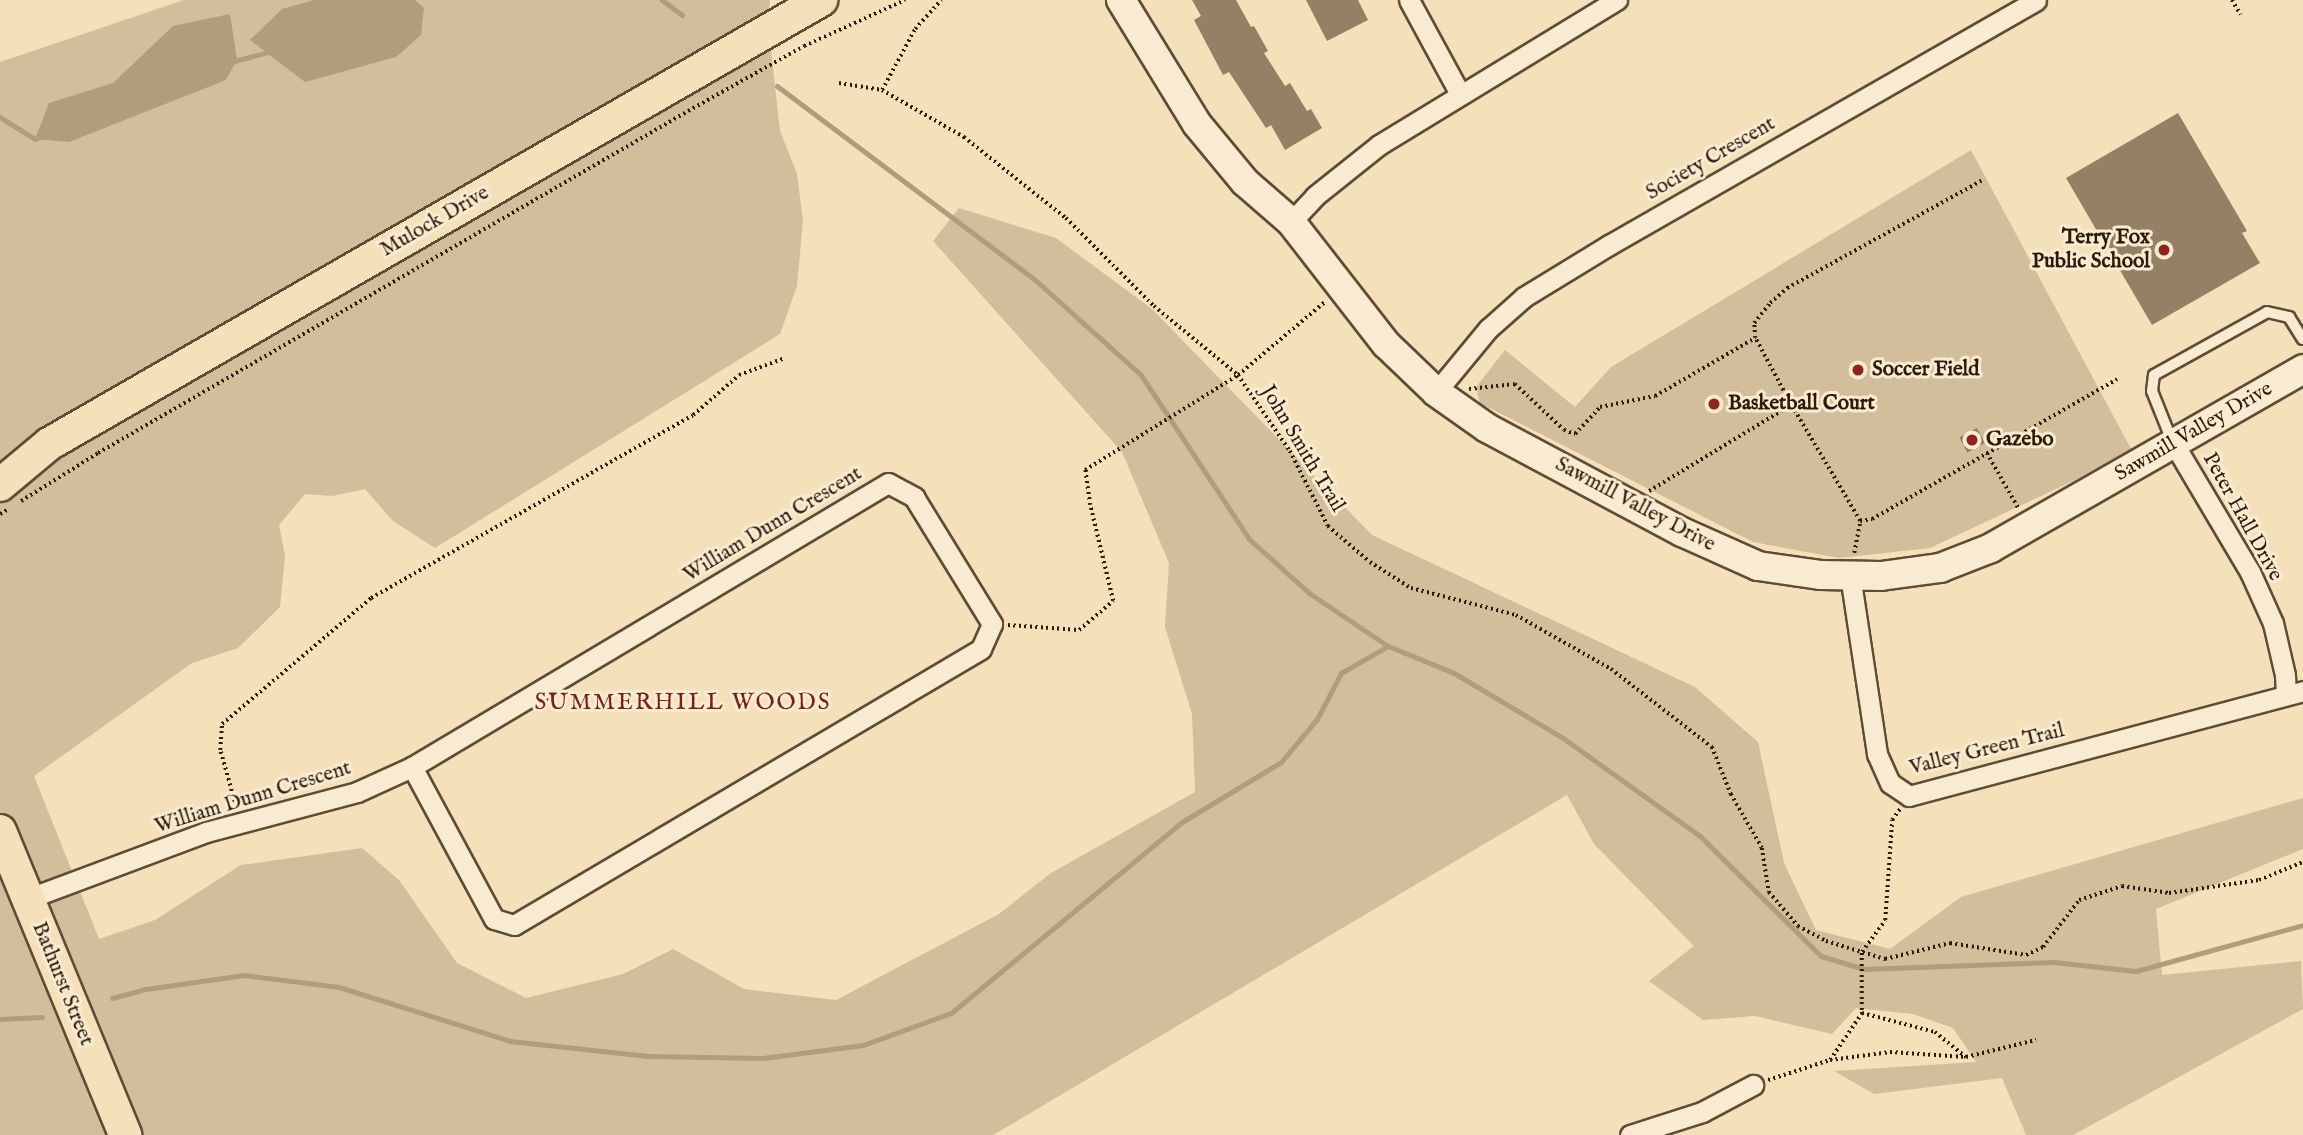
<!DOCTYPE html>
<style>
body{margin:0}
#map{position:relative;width:2303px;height:1135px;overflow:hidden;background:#f4e0b9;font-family:"IM FELL English",serif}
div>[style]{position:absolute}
.green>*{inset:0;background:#d2be9b}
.water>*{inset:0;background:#b09d7e}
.stream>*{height:5px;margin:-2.5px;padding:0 2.5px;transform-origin:2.5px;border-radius:2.5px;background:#b09d7e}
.building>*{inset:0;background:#948165;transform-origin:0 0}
.path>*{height:3.5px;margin-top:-1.75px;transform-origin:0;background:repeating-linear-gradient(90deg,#2d1a0a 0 2px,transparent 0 5.5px)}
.roads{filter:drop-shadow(2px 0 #5f4c36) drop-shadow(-2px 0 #5f4c36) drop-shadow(0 2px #5f4c36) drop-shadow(0 -2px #5f4c36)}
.lane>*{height:10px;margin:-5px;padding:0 5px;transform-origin:5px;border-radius:5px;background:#f8ebd2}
.street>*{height:19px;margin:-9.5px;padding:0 9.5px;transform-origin:9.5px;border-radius:9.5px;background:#f8ebd2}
.secondary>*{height:28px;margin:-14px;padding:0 14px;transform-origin:14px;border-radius:14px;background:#f8ebd2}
.primary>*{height:32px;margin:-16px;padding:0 16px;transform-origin:16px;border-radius:16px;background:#f4e0b9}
.dots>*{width:19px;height:19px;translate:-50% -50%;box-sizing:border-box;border:4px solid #f8ebd2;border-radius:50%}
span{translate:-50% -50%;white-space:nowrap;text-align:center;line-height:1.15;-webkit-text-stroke:6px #f8ebd2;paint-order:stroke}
.street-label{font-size:21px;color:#2d1a0a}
.poi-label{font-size:21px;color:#2d1a0a;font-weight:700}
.right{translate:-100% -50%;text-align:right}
.left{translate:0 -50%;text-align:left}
.neighbourhood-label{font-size:23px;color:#7a1f14;letter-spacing:2px}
</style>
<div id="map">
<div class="green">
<i style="clip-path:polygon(184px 0,770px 0,768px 23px,780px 131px,797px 174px,803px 220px,797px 286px,780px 334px,435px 548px,393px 521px,365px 489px,332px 496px,305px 494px,279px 525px,285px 556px,280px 607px,238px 648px,192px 663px,34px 776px,99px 939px,155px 920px,241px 865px,362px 848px,399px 880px,457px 963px,526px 998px,623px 974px,673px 949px,744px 989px,836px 1000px,999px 914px,1051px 873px,1195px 792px,1192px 714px,1165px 627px,1169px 563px,1122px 452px,933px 241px,959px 208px,1056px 238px,1152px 309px,1372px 535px,1695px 687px,1758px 742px,1784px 863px,1816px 930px,1890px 949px,1961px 897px,2303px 798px,2303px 849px,2156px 909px,2162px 975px,2301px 961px,2303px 1009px,2073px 1135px,2026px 1135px,2002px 1078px,1874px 1094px,1834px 1071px,1976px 1062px,1953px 1028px,1913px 1014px,1856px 1008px,1832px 1034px,1755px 1016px,1703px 1020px,1649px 981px,1694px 946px,1594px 844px,1567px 795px,993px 1135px,0 1135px,0 62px)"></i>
<i style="clip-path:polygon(1971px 150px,2131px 449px,2075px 480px,1930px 548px,1839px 558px,1753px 542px,1480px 403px,1476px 387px,1505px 350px,1575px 407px,1611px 367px)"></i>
</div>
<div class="water">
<i style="clip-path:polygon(314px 0,415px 0,424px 8px,421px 35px,396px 57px,305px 82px,250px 40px,282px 9px)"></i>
<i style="clip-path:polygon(230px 14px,237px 60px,226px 80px,69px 142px,35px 139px,49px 103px,113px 83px,173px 26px)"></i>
</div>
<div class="stream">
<i style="left:662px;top:0;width:25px;rotate:37deg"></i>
<i style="left:231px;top:62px;width:42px;rotate:-15deg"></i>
<i style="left:777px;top:86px;width:320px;rotate:36.9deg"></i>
<i style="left:1033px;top:278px;width:145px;rotate:41.9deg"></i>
<i style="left:1141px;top:375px;width:196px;rotate:56.6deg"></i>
<i style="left:1249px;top:539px;width:81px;rotate:42deg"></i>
<i style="left:1309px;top:593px;width:95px;rotate:33.9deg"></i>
<i style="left:1388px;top:646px;width:71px;rotate:22.2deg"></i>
<i style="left:1454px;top:673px;width:127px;rotate:30.8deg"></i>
<i style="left:1563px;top:738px;width:168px;rotate:35.6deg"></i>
<i style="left:1700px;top:836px;width:170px;rotate:44.8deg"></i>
<i style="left:1821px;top:956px;width:45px;rotate:16.8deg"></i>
<i style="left:1864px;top:969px;width:190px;rotate:-2.1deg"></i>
<i style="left:2054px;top:962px;width:82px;rotate:6.3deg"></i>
<i style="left:2136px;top:971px;width:173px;rotate:-15.4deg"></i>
<i style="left:0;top:117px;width:41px;rotate:32.2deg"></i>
<i style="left:35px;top:139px;width:4px;rotate:-27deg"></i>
<i style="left:112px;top:998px;width:35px;rotate:-15deg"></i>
<i style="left:146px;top:989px;width:99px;rotate:-8.1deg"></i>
<i style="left:244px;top:975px;width:96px;rotate:7.2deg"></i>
<i style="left:339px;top:987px;width:179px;rotate:17.5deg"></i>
<i style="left:510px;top:1041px;width:139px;rotate:6.2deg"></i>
<i style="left:648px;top:1056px;width:115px;rotate:1deg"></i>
<i style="left:763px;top:1058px;width:101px;rotate:-7.4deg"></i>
<i style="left:863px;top:1045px;width:94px;rotate:-20deg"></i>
<i style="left:951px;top:1013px;width:300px;rotate:-39.6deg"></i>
<i style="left:1182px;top:822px;width:116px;rotate:-31.2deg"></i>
<i style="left:1281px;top:762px;width:56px;rotate:-50.1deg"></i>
<i style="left:1317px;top:719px;width:52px;rotate:-62.4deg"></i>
<i style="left:1341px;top:673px;width:54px;rotate:-29.9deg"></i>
<i style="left:0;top:1019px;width:42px;rotate:-2.7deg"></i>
</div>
<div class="building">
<i style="clip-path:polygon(1192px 0,1236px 0,1251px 27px,1254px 26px,1268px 51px,1264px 53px,1285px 86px,1290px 83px,1307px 111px,1311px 109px,1322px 128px,1285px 150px,1271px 125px,1266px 128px,1229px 72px,1223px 75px,1194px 20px,1201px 16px)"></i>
<i style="clip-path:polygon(1306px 0,1358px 0,1368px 20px,1327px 41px)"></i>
<i style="clip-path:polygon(2178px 113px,2247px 231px,2242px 233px,2260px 263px,2152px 325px,2066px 178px)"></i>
<i style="left:1977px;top:428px;width:17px;height:20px;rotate:62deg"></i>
</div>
<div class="path">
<i style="left:2232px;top:0;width:17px;rotate:59deg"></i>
<i style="left:839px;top:83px;width:44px;rotate:9.2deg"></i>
<i style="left:882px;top:90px;width:95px;rotate:29.8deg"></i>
<i style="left:964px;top:137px;width:130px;rotate:38.5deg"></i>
<i style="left:1066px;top:218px;width:124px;rotate:45deg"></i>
<i style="left:1154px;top:306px;width:109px;rotate:39.4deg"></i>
<i style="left:1238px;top:375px;width:92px;rotate:55.6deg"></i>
<i style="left:1290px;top:451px;width:84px;rotate:63.1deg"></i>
<i style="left:1328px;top:526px;width:55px;rotate:40.6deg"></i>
<i style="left:1370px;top:562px;width:49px;rotate:32.4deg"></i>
<i style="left:1411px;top:588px;width:108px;rotate:14.4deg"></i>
<i style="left:1516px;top:615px;width:109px;rotate:29.6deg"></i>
<i style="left:1611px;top:669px;width:128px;rotate:37.7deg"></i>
<i style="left:1712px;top:747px;width:51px;rotate:68deg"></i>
<i style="left:1731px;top:794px;width:62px;rotate:60.1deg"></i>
<i style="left:1762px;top:848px;width:45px;rotate:81deg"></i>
<i style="left:1769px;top:892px;width:45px;rotate:49.5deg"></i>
<i style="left:1798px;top:926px;width:32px;rotate:28deg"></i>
<i style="left:1826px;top:941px;width:62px;rotate:17deg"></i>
<i style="left:1885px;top:959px;width:67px;rotate:-13.8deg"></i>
<i style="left:1950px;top:943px;width:77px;rotate:9deg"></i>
<i style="left:2026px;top:955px;width:19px;rotate:-25deg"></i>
<i style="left:2043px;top:947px;width:59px;rotate:-52.5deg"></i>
<i style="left:2079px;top:900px;width:45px;rotate:-18deg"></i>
<i style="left:2122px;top:886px;width:48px;rotate:8.5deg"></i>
<i style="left:2169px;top:893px;width:91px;rotate:-8.2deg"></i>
<i style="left:2259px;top:880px;width:48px;rotate:-22.2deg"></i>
<i style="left:882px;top:90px;width:69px;rotate:-61.6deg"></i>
<i style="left:915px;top:29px;width:39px;rotate:-48deg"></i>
<i style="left:1469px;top:389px;width:46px;rotate:-6.2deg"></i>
<i style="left:1515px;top:384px;width:67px;rotate:43.2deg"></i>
<i style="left:1564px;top:430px;width:12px;rotate:20deg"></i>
<i style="left:1575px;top:434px;width:37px;rotate:-47deg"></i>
<i style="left:1600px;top:407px;width:56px;rotate:-11.3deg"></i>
<i style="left:1655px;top:396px;width:116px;rotate:-30.1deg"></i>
<i style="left:1987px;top:453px;width:64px;rotate:60.3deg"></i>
<i style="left:1649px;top:491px;width:166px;rotate:-31.2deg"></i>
<i style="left:21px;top:501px;width:91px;rotate:-31.9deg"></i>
<i style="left:98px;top:453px;width:682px;rotate:-30.1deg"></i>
<i style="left:688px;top:111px;width:133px;rotate:-29.3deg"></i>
<i style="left:804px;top:46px;width:111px;rotate:-24.5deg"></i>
<i style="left:0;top:514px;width:10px;rotate:-29deg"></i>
<i style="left:1860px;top:521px;width:12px;rotate:-9deg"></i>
<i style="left:1872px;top:519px;width:282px;rotate:-29.7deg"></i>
<i style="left:1854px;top:553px;width:33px;rotate:-79deg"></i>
<i style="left:1860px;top:521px;width:135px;rotate:-120.7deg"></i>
<i style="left:1791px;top:405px;width:76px;rotate:-118.2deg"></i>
<i style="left:1755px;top:338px;width:15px;rotate:-94deg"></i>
<i style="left:1754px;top:323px;width:26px;rotate:-51deg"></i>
<i style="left:1770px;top:303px;width:23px;rotate:-41deg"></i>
<i style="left:1787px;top:288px;width:224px;rotate:-28.9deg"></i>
<i style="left:1008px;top:625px;width:71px;rotate:4deg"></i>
<i style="left:1079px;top:630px;width:45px;rotate:-40.5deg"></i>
<i style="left:1113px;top:601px;width:99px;rotate:-103.5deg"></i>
<i style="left:1090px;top:505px;width:35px;rotate:-98deg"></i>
<i style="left:1085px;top:470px;width:180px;rotate:-31.8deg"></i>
<i style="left:1238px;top:375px;width:115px;rotate:-40.1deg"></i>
<i style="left:236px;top:807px;width:59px;rotate:-105.7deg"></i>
<i style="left:220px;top:750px;width:26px;rotate:-86deg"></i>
<i style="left:222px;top:724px;width:195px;rotate:-40.2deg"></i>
<i style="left:371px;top:598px;width:370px;rotate:-29.6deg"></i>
<i style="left:693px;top:415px;width:61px;rotate:-41deg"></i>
<i style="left:739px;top:375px;width:49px;rotate:-20.3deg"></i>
<i style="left:1862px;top:952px;width:39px;rotate:-54deg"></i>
<i style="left:1885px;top:920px;width:100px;rotate:-86deg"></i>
<i style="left:1892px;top:820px;width:14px;rotate:-54deg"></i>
<i style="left:1862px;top:953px;width:60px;rotate:90deg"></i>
<i style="left:1862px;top:1013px;width:75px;rotate:14.6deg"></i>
<i style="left:1935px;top:1032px;width:40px;rotate:39deg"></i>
<i style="left:1830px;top:1060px;width:57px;rotate:-55.8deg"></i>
<i style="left:1768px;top:1080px;width:65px;rotate:-17.9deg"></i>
<i style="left:1830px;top:1060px;width:61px;rotate:-7.6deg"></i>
<i style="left:1890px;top:1052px;width:76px;rotate:3.8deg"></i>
<i style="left:1966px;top:1057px;width:72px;rotate:-13.7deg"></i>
</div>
<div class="roads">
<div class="lane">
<i style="left:2172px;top:441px;width:54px;rotate:-111.8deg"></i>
<i style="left:2152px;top:391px;width:16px;rotate:-83deg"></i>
<i style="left:2154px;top:375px;width:129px;rotate:-29.1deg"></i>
<i style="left:2267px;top:312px;width:23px;rotate:13deg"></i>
<i style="left:2289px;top:317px;width:26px;rotate:58deg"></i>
</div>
<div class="street">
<i style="left:1409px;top:0;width:107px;rotate:61.5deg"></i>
<i style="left:1291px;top:222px;width:35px;rotate:-47deg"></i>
<i style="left:1315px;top:196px;width:82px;rotate:-38.6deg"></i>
<i style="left:1379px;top:145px;width:279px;rotate:-31.4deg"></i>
<i style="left:1436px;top:392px;width:82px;rotate:-50.5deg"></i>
<i style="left:1488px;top:329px;width:48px;rotate:-41.6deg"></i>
<i style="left:1524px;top:297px;width:100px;rotate:-31.5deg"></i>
<i style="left:1609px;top:245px;width:492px;rotate:-29.8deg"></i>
<i style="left:2174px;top:444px;width:149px;rotate:59.3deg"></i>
<i style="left:2250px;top:572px;width:56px;rotate:65.7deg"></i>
<i style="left:2273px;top:623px;width:53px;rotate:77deg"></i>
<i style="left:2285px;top:675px;width:20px;rotate:87deg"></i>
<i style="left:1850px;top:575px;width:181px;rotate:81.4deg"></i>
<i style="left:1877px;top:754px;width:32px;rotate:66deg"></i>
<i style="left:1890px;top:783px;width:23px;rotate:34deg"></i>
<i style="left:1909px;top:796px;width:408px;rotate:-14.9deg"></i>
<i style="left:27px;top:899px;width:191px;rotate:-20.5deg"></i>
<i style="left:206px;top:832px;width:156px;rotate:-14.8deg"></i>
<i style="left:357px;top:792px;width:60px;rotate:-24.4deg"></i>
<i style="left:412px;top:767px;width:554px;rotate:-30.82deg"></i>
<i style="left:888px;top:483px;width:30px;rotate:28deg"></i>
<i style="left:914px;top:497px;width:149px;rotate:58.4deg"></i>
<i style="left:992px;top:624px;width:27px;rotate:114deg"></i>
<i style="left:981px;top:649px;width:542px;rotate:149.42deg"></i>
<i style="left:514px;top:925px;width:21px;rotate:-163deg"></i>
<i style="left:494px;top:919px;width:173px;rotate:-118.3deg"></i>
<i style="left:1630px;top:1135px;width:76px;rotate:-17.7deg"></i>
<i style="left:1702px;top:1112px;width:58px;rotate:-27.9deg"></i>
</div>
<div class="secondary">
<i style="left:1121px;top:0;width:145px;rotate:58.5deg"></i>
<i style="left:1197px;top:124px;width:75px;rotate:50.4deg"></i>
<i style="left:1245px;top:182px;width:61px;rotate:41deg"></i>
<i style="left:1291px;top:222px;width:155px;rotate:52.1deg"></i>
<i style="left:1386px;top:344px;width:69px;rotate:43.8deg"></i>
<i style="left:1436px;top:392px;width:62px;rotate:35.2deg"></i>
<i style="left:1487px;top:428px;width:221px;rotate:28.1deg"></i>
<i style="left:1682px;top:532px;width:83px;rotate:24.1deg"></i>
<i style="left:1758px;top:566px;width:64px;rotate:8.1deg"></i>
<i style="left:1821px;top:575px;width:60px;rotate:1deg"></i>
<i style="left:1881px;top:576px;width:60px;rotate:-7.7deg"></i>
<i style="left:1940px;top:568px;width:55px;rotate:-21.4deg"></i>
<i style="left:1991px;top:548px;width:360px;rotate:-29.8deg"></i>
</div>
<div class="primary">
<i style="left:0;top:485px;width:64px;rotate:-39.9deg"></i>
<i style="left:49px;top:444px;width:891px;rotate:-29.9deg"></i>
<i style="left:0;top:831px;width:329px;rotate:67.6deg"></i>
</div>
</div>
<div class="dots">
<i style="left:2164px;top:250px;background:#8f2418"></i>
<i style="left:1858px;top:370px;background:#8f2418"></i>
<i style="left:1714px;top:404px;background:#8f2418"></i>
<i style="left:1972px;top:440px;background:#8f2418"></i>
</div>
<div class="street-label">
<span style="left:1711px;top:159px;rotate:-30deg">Society Crescent</span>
<span style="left:435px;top:222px;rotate:-30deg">Mulock Drive</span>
<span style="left:2194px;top:432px;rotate:-30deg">Sawmill Valley Drive</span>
<span style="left:1302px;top:449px;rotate:59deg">John Smith Trail</span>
<span style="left:1635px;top:505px;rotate:28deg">Sawmill Valley Drive</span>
<span style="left:2242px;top:517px;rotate:61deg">Peter Hall Drive</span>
<span style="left:773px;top:525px;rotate:-31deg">William Dunn Crescent</span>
<span style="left:1987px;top:750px;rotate:-14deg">Valley Green Trail</span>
<span style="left:253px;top:798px;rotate:-17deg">William Dunn Crescent</span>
<span style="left:62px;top:984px;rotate:68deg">Bathurst Street</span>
</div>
<div class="poi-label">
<span class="right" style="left:2150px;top:250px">Terry Fox<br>Public School</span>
<span class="left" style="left:1872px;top:370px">Soccer Field</span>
<span class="left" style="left:1728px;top:404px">Basketball Court</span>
<span class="left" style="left:1986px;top:440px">Gazebo</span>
</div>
<div class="neighbourhood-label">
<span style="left:683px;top:703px">SUMMERHILL WOODS</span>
</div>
</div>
